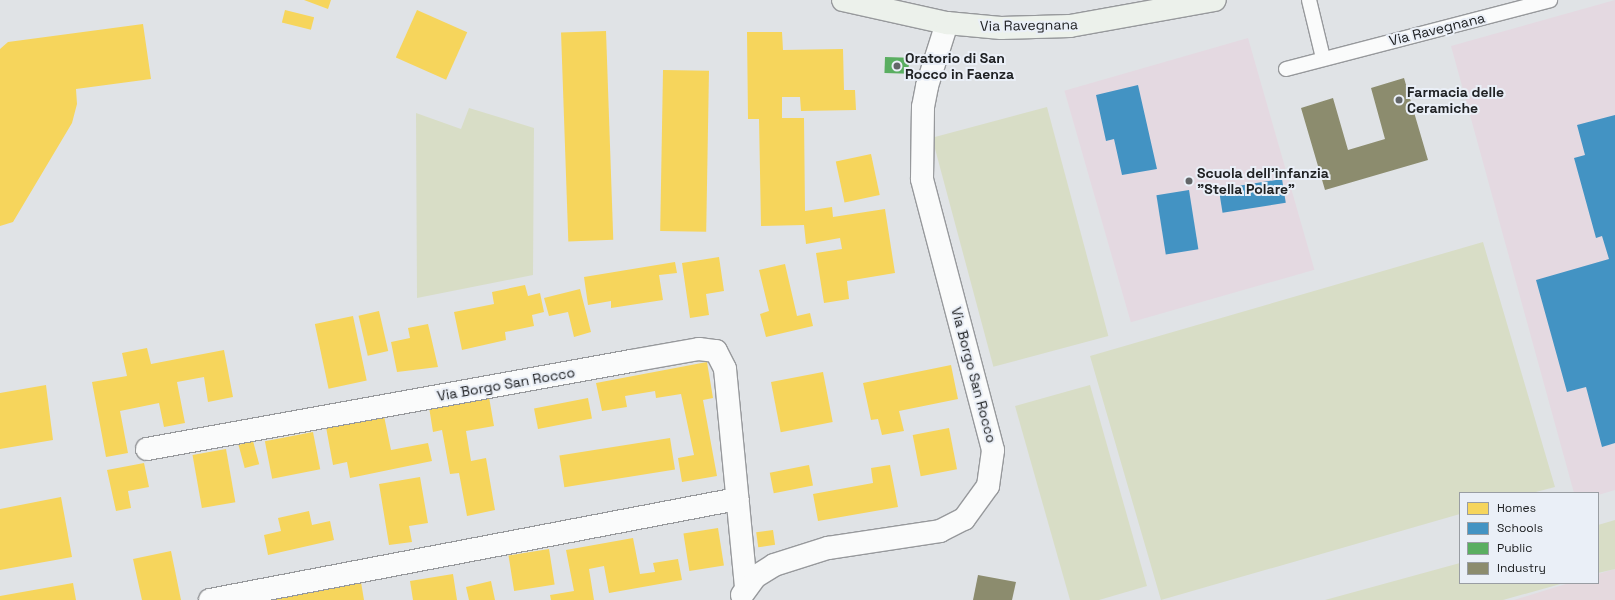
<!DOCTYPE html>
<style>
body{margin:0}
#map{position:relative;width:1615px;height:600px;overflow:hidden;background:#e0e3e6;font-family:"Space Grotesk",sans-serif}
div>[style]{position:absolute}
.industrial>*{inset:0;background:#e5d9de}
.education>*{inset:0;background:#e4d9e1;transform-origin:0 0}
.green>*{inset:0;background:#d8ddc6;transform-origin:0 0}
.homes>*{inset:0;background:#f6d55c;transform-origin:0 0}
.schools>*{inset:0;background:#4393c3;transform-origin:0 0}
.public>*{inset:0;background:#5aae61;transform-origin:0 0}
.industry>*{inset:0;background:#8c8c6e}
.roads{filter:drop-shadow(1px 0 #97999c) drop-shadow(-1px 0 #97999c) drop-shadow(0 1px #97999c) drop-shadow(0 -1px #97999c)}
.service>*{height:14px;margin:-7px;padding:0 7px;transform-origin:7px;border-radius:7px;background:#fafbfb}
.minor>*{height:22px;margin:-11px;padding:0 11px;transform-origin:11px;border-radius:11px;background:#fafbfb}
.primary>*{height:22px;margin:-11px;padding:0 11px;transform-origin:11px;border-radius:11px;background:#ecf1eb}
.dots>*{width:11px;height:11px;translate:-50% -50%;box-sizing:border-box;border:2px solid #eaeff7;border-radius:50%}
span{translate:-50% -50%;white-space:nowrap;text-align:center;line-height:1.15;-webkit-text-stroke:4px #eaeff7;paint-order:stroke}
.street-label{font-size:14px;color:#202224}
.poi-label{font-size:14px;color:#202224;font-weight:700}
.left{translate:0 -50%;text-align:left}
.legend{position:absolute;left:1459px;top:492px;width:140px;height:92px;box-sizing:border-box;background:#eaeff7;border:1px solid #999da3;margin:0;padding:5px 7px;list-style:none;font-size:12px;color:#202224}
.legend li{display:flex;align-items:center;gap:8px;height:20px}
.legend b{width:20px;border:1px solid #999da3}
</style>
<div id="map">
<div class="industrial">
<i style="clip-path:polygon(1615px 569px,1615px 600px,1514px 600px,1569px 583px,1598px 583px,1598px 574px)"></i>
</div>
<div class="education">
<i style="clip-path:polygon(1615px 0,1615px 490px,1598px 495px,1598px 493px,1574px 493px,1451px 46px)"></i>
<i style="left:1248px;top:38px;width:241px;height:191px;rotate:74deg"></i>
</div>
<div class="green">
<i style="left:1047px;top:107px;width:237px;height:119px;rotate:75deg"></i>
<i style="clip-path:polygon(469px 108px,534px 128px,533px 275px,417px 298px,416px 113px,461px 129px)"></i>
<i style="clip-path:polygon(1483px 242px,1555px 487px,1532px 493px,1460px 493px,1460px 514px,1161px 600px,1090px 356px)"></i>
<i style="clip-path:polygon(1090px 385px,1147px 586px,1099px 600px,1070px 600px,1015px 406px)"></i>
<i style="clip-path:polygon(1615px 520px,1615px 569px,1598px 573px,1598px 525px)"></i>
<i style="clip-path:polygon(1460px 563px,1460px 583px,1564px 583px,1503px 600px,1325px 600px)"></i>
</div>
<div class="homes">
<i style="clip-path:polygon(304px 0,331px 0,328px 9px)"></i>
<i style="left:285px;top:10px;width:30px;height:13px;rotate:14deg"></i>
<i style="left:417px;top:10px;width:55px;height:52px;rotate:24deg"></i>
<i style="clip-path:polygon(143px 24px,151px 79px,76px 89px,77px 104px,72px 123px,13px 222px,0 226px,0 49px,8px 42px)"></i>
<i style="left:606px;top:31px;width:209px;height:45px;rotate:88deg"></i>
<i style="clip-path:polygon(747px 32px,782px 32px,783px 50px,843px 49px,844px 90px,855px 90px,856px 110px,801px 111px,800px 97px,782px 97px,782px 118px,804px 118px,805px 211px,832px 207px,833px 217px,885px 209px,895px 273px,847px 281px,849px 299px,824px 303px,816px 253px,842px 249px,840px 238px,806px 244px,804px 225px,761px 226px,759px 119px,748px 119px)"></i>
<i style="left:663px;top:70px;width:46px;height:161px;rotate:1deg"></i>
<i style="left:871px;top:154px;width:42px;height:36px;rotate:78deg"></i>
<i style="clip-path:polygon(719px 257px,724px 291px,706px 294px,709px 315px,690px 318px,682px 263px)"></i>
<i style="clip-path:polygon(675px 262px,677px 273px,659px 275px,663px 300px,611px 308px,611px 301px,588px 305px,584px 277px)"></i>
<i style="clip-path:polygon(785px 264px,797px 316px,810px 313px,813px 326px,766px 337px,760px 314px,769px 311px,759px 270px)"></i>
<i style="clip-path:polygon(525px 285px,528px 296px,540px 293px,544px 312px,532px 315px,534px 326px,505px 332px,506px 340px,462px 350px,454px 312px,494px 304px,492px 292px)"></i>
<i style="clip-path:polygon(580px 289px,591px 332px,574px 337px,568px 312px,549px 316px,544px 298px)"></i>
<i style="left:379px;top:311px;width:41px;height:21px;rotate:77deg"></i>
<i style="left:353px;top:316px;width:66px;height:39px;rotate:78deg"></i>
<i style="clip-path:polygon(428px 324px,438px 367px,397px 372px,391px 342px,410px 338px,408px 328px)"></i>
<i style="clip-path:polygon(147px 348px,151px 364px,224px 350px,233px 397px,208px 402px,204px 377px,177px 382px,185px 423px,164px 427px,159px 403px,120px 411px,128px 453px,106px 457px,92px 382px,127px 376px,122px 353px)"></i>
<i style="clip-path:polygon(707px 362px,713px 398px,703px 400px,717px 476px,682px 482px,678px 458px,694px 455px,681px 394px,656px 398px,655px 391px,625px 396px,627px 407px,602px 411px,596px 383px)"></i>
<i style="clip-path:polygon(951px 365px,958px 399px,899px 411px,904px 431px,882px 435px,878px 419px,871px 420px,863px 383px)"></i>
<i style="left:823px;top:372px;width:51px;height:53px;rotate:79deg"></i>
<i style="clip-path:polygon(46px 385px,53px 440px,0 449px,0 393px)"></i>
<i style="clip-path:polygon(489px 397px,494px 426px,466px 431px,471px 461px,486px 458px,495px 510px,467px 516px,459px 473px,450px 474px,442px 430px,433px 432px,429px 407px)"></i>
<i style="left:588px;top:398px;width:21px;height:55px;rotate:79deg"></i>
<i style="clip-path:polygon(384px 416px,391px 450px,428px 443px,432px 461px,350px 478px,347px 462px,333px 465px,326px 427px)"></i>
<i style="left:949px;top:428px;width:42px;height:37px;rotate:79deg"></i>
<i style="left:313px;top:432px;width:38px;height:49px;rotate:79deg"></i>
<i style="left:670px;top:438px;width:32px;height:112px;rotate:81deg"></i>
<i style="left:253px;top:441px;width:24px;height:15px;rotate:75deg"></i>
<i style="left:226px;top:449px;width:54px;height:34px;rotate:80deg"></i>
<i style="clip-path:polygon(144px 463px,149px 487px,128px 491px,131px 508px,116px 511px,107px 470px)"></i>
<i style="left:809px;top:465px;width:21px;height:40px;rotate:79deg"></i>
<i style="clip-path:polygon(890px 465px,898px 507px,818px 521px,813px 494px,873px 483px,871px 468px)"></i>
<i style="clip-path:polygon(420px 477px,428px 523px,409px 526px,412px 542px,389px 545px,379px 484px)"></i>
<i style="clip-path:polygon(61px 497px,72px 557px,0 570px,0 509px)"></i>
<i style="clip-path:polygon(309px 511px,312px 525px,330px 521px,334px 540px,268px 555px,264px 535px,281px 531px,278px 518px)"></i>
<i style="left:718px;top:528px;width:38px;height:35px;rotate:81deg"></i>
<i style="left:773px;top:530px;width:15px;height:17px;rotate:82deg"></i>
<i style="clip-path:polygon(633px 538px,640px 574px,655px 572px,653px 563px,678px 559px,682px 580px,609px 593px,604px 566px,589px 569px,594px 600px,551px 600px,550px 595px,574px 591px,566px 550px)"></i>
<i style="left:549px;top:549px;width:36px;height:41px;rotate:81deg"></i>
<i style="clip-path:polygon(171px 551px,181px 600px,142px 600px,133px 559px)"></i>
<i style="clip-path:polygon(453px 574px,457px 600px,413px 600px,410px 581px)"></i>
<i style="clip-path:polygon(491px 581px,495px 600px,469px 600px,466px 587px)"></i>
<i style="clip-path:polygon(361px 582px,364px 600px,273px 600px,273px 599px)"></i>
<i style="clip-path:polygon(73px 583px,76px 600px,0 600px,0 596px)"></i>
</div>
<div class="schools">
<i style="clip-path:polygon(1138px 85px,1157px 169px,1122px 175px,1114px 139px,1106px 141px,1096px 95px)"></i>
<i style="clip-path:polygon(1615px 115px,1615px 443px,1602px 447px,1586px 387px,1567px 392px,1536px 280px,1609px 259px,1602px 236px,1596px 238px,1574px 158px,1585px 155px,1577px 125px)"></i>
<i style="left:1282px;top:179px;width:24px;height:64px;rotate:81deg"></i>
<i style="left:1189px;top:190px;width:60px;height:33px;rotate:81deg"></i>
</div>
<div class="public">
<i style="left:885px;top:57px;width:24px;height:16px;rotate:2deg"></i>
</div>
<div class="industry">
<i style="clip-path:polygon(1404px 78px,1428px 160px,1325px 190px,1301px 108px,1333px 98px,1348px 150px,1385px 139px,1371px 88px)"></i>
<i style="clip-path:polygon(978px 575px,1016px 582px,1012px 600px,973px 600px)"></i>
</div>
<div class="roads">
<div class="service">
<i style="left:1309px;top:0;width:60px;rotate:76.4deg"></i>
<i style="left:1286px;top:69px;width:273px;rotate:-14.6deg"></i>
</div>
<div class="minor">
<i style="left:147px;top:449px;width:492px;rotate:-10.3deg"></i>
<i style="left:631px;top:361px;width:69px;rotate:-10deg"></i>
<i style="left:699px;top:349px;width:17px;rotate:7deg"></i>
<i style="left:716px;top:351px;width:20px;rotate:63deg"></i>
<i style="left:725px;top:369px;width:219px;rotate:84.5deg"></i>
<i style="left:742px;top:595px;width:22px;rotate:-54deg"></i>
<i style="left:755px;top:577px;width:22px;rotate:-32deg"></i>
<i style="left:774px;top:565px;width:57px;rotate:-17.5deg"></i>
<i style="left:828px;top:548px;width:113px;rotate:-8.6deg"></i>
<i style="left:940px;top:531px;width:27px;rotate:-27deg"></i>
<i style="left:964px;top:519px;width:41px;rotate:-54deg"></i>
<i style="left:988px;top:486px;width:36px;rotate:-82deg"></i>
<i style="left:993px;top:450px;width:280px;rotate:-104.7deg"></i>
<i style="left:922px;top:179px;width:72px;rotate:-89.2deg"></i>
<i style="left:923px;top:107px;width:21px;rotate:-79deg"></i>
<i style="left:927px;top:86px;width:66px;rotate:-72.4deg"></i>
<i style="left:210px;top:600px;width:537px;rotate:-10.85deg"></i>
</div>
<div class="primary">
<i style="left:843px;top:0;width:107px;rotate:12.5deg"></i>
<i style="left:947px;top:23px;width:54px;rotate:5.3deg"></i>
<i style="left:1001px;top:28px;width:69px;rotate:-1.7deg"></i>
<i style="left:1070px;top:26px;width:147px;rotate:-10.2deg"></i>
</div>
</div>
<div class="dots">
<i style="left:897px;top:66px;background:#636668"></i>
<i style="left:1399px;top:100px;background:#636668"></i>
<i style="left:1189px;top:181px;background:#636668"></i>
</div>
<div class="street-label">
<span style="left:1029px;top:25px;rotate:-1deg">Via Ravegnana</span>
<span style="left:1437px;top:29px;rotate:-14deg">Via Ravegnana</span>
<span style="left:974px;top:375px;rotate:75deg">Via Borgo San Rocco</span>
<span style="left:506px;top:384px;rotate:-10deg">Via Borgo San Rocco</span>
</div>
<div class="poi-label">
<span class="left" style="left:905px;top:66px">Oratorio di San<br>Rocco in Faenza</span>
<span class="left" style="left:1407px;top:100px">Farmacia delle<br>Ceramiche</span>
<span class="left" style="left:1197px;top:181px">Scuola dell'infanzia<br>"Stella Polare"</span>
</div>
<ul class="legend">
<li><b style="height:11px;background:#f6d55c"></b>Homes</li>
<li><b style="height:11px;background:#4393c3"></b>Schools</li>
<li><b style="height:11px;background:#5aae61"></b>Public</li>
<li><b style="height:11px;background:#8c8c6e"></b>Industry</li>
</ul>
</div>
